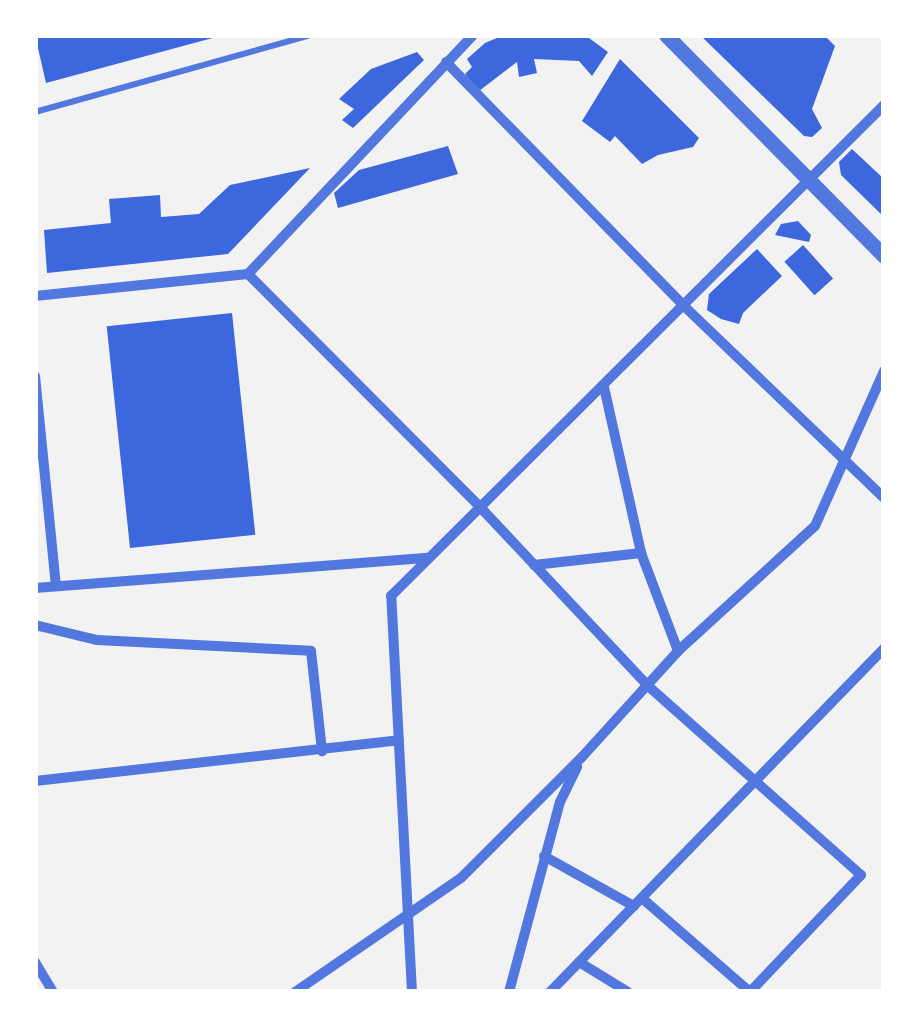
<!DOCTYPE html>
<style>
body{margin:0}
#map{position:relative;width:919px;height:1027px;overflow:hidden;background:#f2f2f2;font-family:"Zilla Slab",serif}
div>[style]{position:absolute}
.building>*{inset:0;background:#3d67dc;transform-origin:0 0}
.service>*{height:6px;margin:-3px;padding:0 3px;transform-origin:3px;border-radius:3px;background:#5277de}
.minor>*{height:10px;margin:-5px;padding:0 5px;transform-origin:5px;border-radius:5px;background:#5277de}
.tertiary>*{height:15px;margin:-7.5px;padding:0 7.5px;transform-origin:7.5px;border-radius:7.5px;background:#5277de}
span{translate:-50% -50%;white-space:nowrap;text-align:center;line-height:1.15;-webkit-text-stroke:10px #fff;paint-order:stroke}
.frame{position:absolute;inset:0;border:38px solid #fff;pointer-events:none}
</style>
<div id="map">
<div class="building">
<i style="clip-path:polygon(35px 35px,219px 35px,220px 36px,46px 83px)"></i>
<i style="clip-path:polygon(504px 35px,585px 35px,608px 52px,592px 76px,579px 61px,534px 59px,537px 73px,519px 77px,517px 62px,479px 91px,465px 74px,472px 67px,467px 59px,485px 43px)"></i>
<i style="clip-path:polygon(700px 35px,824px 35px,835px 46px,812px 109px,822px 128px,812px 137px,804px 136px)"></i>
<i style="clip-path:polygon(417px 52px,424px 60px,353px 128px,342px 120px,354px 109px,339px 99px,371px 69px)"></i>
<i style="clip-path:polygon(620px 59px,699px 138px,693px 147px,658px 155px,642px 164px,615px 136px,610px 142px,582px 121px)"></i>
<i style="clip-path:polygon(448px 146px,458px 174px,338px 208px,334px 193px,359px 170px)"></i>
<i style="clip-path:polygon(852px 149px,884px 179px,884px 217px,841px 175px,839px 162px)"></i>
<i style="clip-path:polygon(310px 168px,228px 254px,47px 273px,44px 230px,111px 223px,109px 199px,160px 195px,161px 217px,199px 214px,230px 185px)"></i>
<i style="clip-path:polygon(798px 221px,811px 235px,809px 242px,775px 235px,781px 224px)"></i>
<i style="left:803px;top:245px;width:45px;height:25px;rotate:48deg"></i>
<i style="clip-path:polygon(757px 249px,782px 276px,743px 313px,739px 324px,721px 319px,707px 310px,709px 294px)"></i>
<i style="left:232px;top:313px;width:223px;height:126px;rotate:84deg"></i>
</div>
<div class="service">
<i style="left:35px;top:112px;width:286px;rotate:-15.6deg"></i>
</div>
<div class="minor">
<i style="left:446px;top:62px;width:342px;rotate:45.7deg"></i>
<i style="left:685px;top:307px;width:276px;rotate:43.8deg"></i>
<i style="left:248px;top:274px;width:330px;rotate:45.1deg"></i>
<i style="left:481px;top:508px;width:243px;rotate:46.8deg"></i>
<i style="left:647px;top:685px;width:286px;rotate:41.6deg"></i>
<i style="left:861px;top:875px;width:161px;rotate:133.5deg"></i>
<i style="left:750px;top:992px;width:143px;rotate:-139deg"></i>
<i style="left:35px;top:296px;width:214px;rotate:-5.9deg"></i>
<i style="left:248px;top:274px;width:328px;rotate:-46.7deg"></i>
<i style="left:35px;top:376px;width:211px;rotate:84.3deg"></i>
<i style="left:604px;top:387px;width:170px;rotate:77.4deg"></i>
<i style="left:641px;top:553px;width:105px;rotate:69.3deg"></i>
<i style="left:534px;top:565px;width:108px;rotate:-6.4deg"></i>
<i style="left:35px;top:588px;width:394px;rotate:-4.4deg"></i>
<i style="left:35px;top:625px;width:64px;rotate:13.6deg"></i>
<i style="left:97px;top:640px;width:214px;rotate:2.9deg"></i>
<i style="left:311px;top:651px;width:101px;rotate:83.7deg"></i>
<i style="left:35px;top:781px;width:366px;rotate:-6.4deg"></i>
<i style="left:544px;top:856px;width:103px;rotate:29.1deg"></i>
<i style="left:35px;top:962px;width:35px;rotate:59deg"></i>
<i style="left:579px;top:962px;width:57px;rotate:31.5deg"></i>
<i style="left:295px;top:992px;width:201px;rotate:-34.5deg"></i>
<i style="left:461px;top:878px;width:171px;rotate:-45deg"></i>
<i style="left:582px;top:757px;width:143px;rotate:-47.8deg"></i>
<i style="left:678px;top:651px;width:185px;rotate:-42.4deg"></i>
<i style="left:815px;top:526px;width:170px;rotate:-66deg"></i>
<i style="left:412px;top:992px;width:397px;rotate:-93deg"></i>
<i style="left:391px;top:596px;width:696px;rotate:-44.88deg"></i>
<i style="left:509px;top:992px;width:197px;rotate:-75deg"></i>
<i style="left:560px;top:802px;width:39px;rotate:-64deg"></i>
<i style="left:550px;top:992px;width:479px;rotate:-45.8deg"></i>
</div>
<div class="tertiary">
<i style="left:666px;top:35px;width:310px;rotate:45.4deg"></i>
</div>
<div class="frame"></div>
</div>
